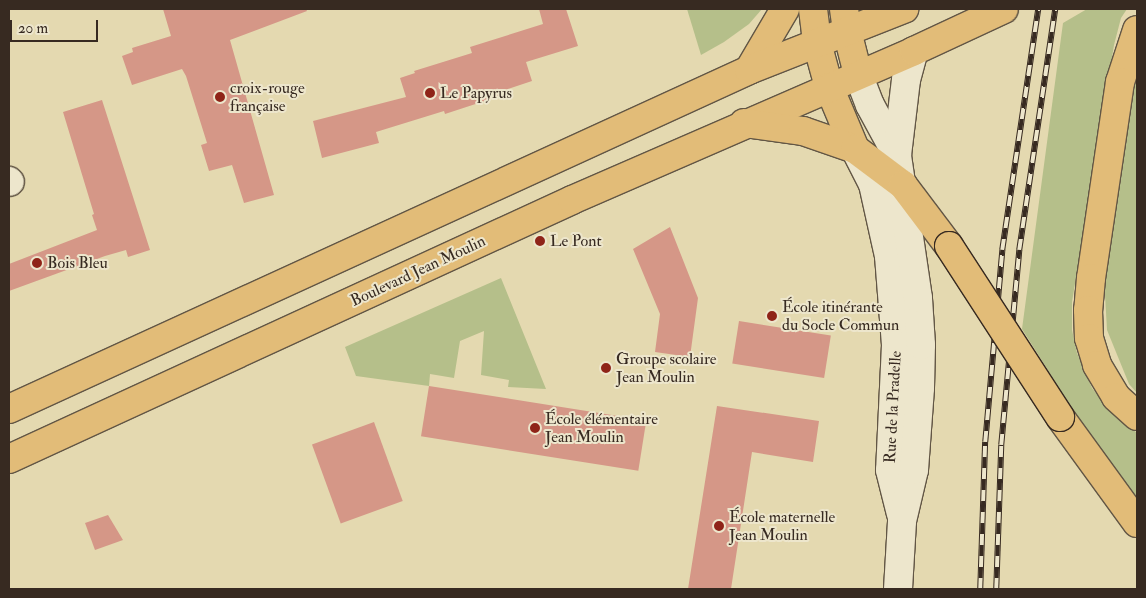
<!DOCTYPE html>
<meta charset="utf-8">
<style>
body{margin:0}
#map{position:relative;width:1146px;height:598px;overflow:hidden;background:#e4d9b0;font-family:"IM FELL Double Pica",serif}
div>[style]{position:absolute}
.green>*{inset:0;background:#b5bf8a}
.building>*{inset:0;background:#d59787;transform-origin:0 0}
.roads{filter:drop-shadow(1px 0 #625645) drop-shadow(-1px 0 #625645) drop-shadow(0 1px #625645) drop-shadow(0 -1px #625645)}
.minor>*{height:28px;margin:-14px;padding:0 14px;transform-origin:14px;border-radius:14px;background:#ede6cc}
.major>*{height:28px;margin:-14px;padding:0 14px;transform-origin:14px;border-radius:14px;background:#e2bc78}
.highway>*{height:28px;margin:-14px;padding:0 14px;transform-origin:14px;border-radius:14px;background:#e2bc78}
.rail>*{height:5.5px;margin-top:-2.75px;transform-origin:0;background:repeating-linear-gradient(90deg,#ede6cc 0 11px,#372a21 0 22px);box-sizing:border-box;border-block:1px solid #372a21}
.bridges{filter:drop-shadow(1px 0 #372a21) drop-shadow(-1px 0 #372a21) drop-shadow(0 1px #372a21) drop-shadow(0 -1px #372a21)}
.highway-bridge>*{height:28px;margin:-14px;padding:0 14px;transform-origin:14px;border-radius:14px;background:#e2bc78}
.dots>*{width:14px;height:14px;translate:-50% -50%;box-sizing:border-box;border:2px solid #ede6cc;border-radius:50%}
span{translate:-50% -50%;white-space:nowrap;text-align:center;line-height:1.15;-webkit-text-stroke:4px #ede6cc;paint-order:stroke}
.poi-label{font-size:16px;color:#372a21}
.left{translate:0 -50%;text-align:left}
.street-label{font-size:16px;color:#372a21}
.frame{position:absolute;inset:0;border:10px solid #372a21;pointer-events:none}
.scale{position:absolute;left:10px;top:20px;width:88px;height:22px;box-sizing:border-box;border:2px solid #372a21;border-top:0;padding-left:6px;font-size:15px;line-height:18px;white-space:nowrap;color:#372a21;-webkit-text-stroke:4px #ede6cc;paint-order:stroke}
</style>
<div id="map">
<div class="green">
<i style="clip-path:polygon(687px 9px,762px 9px,749px 24px,724px 42px,701px 55px)"></i>
<i style="clip-path:polygon(1087px 9px,1127px 9px,1121px 18px,1114px 45px,1072px 302px,1072px 330px,1077px 353px,1092px 388px,1107px 407px,1137px 433px,1137px 502px,1078px 418px,1022px 329px,1063px 23px)"></i>
<i style="clip-path:polygon(1137px 76px,1137px 393px,1129px 384px,1107px 330px,1104px 277px,1131px 98px)"></i>
<i style="clip-path:polygon(501px 278px,546px 389px,508px 387px,509px 380px,481px 375px,484px 331px,460px 341px,454px 378px,430px 374px,429px 386px,356px 376px,345px 347px)"></i>
</div>
<div class="building">
<i style="clip-path:polygon(163px 9px,306px 9px,307px 11px,230px 40px,274px 195px,244px 203px,232px 165px,209px 171px,201px 145px,207px 143px,186px 76px,182px 69px,132px 85px,122px 56px,133px 52px,132px 48px,171px 36px)"></i>
<i style="clip-path:polygon(539px 9px,566px 9px,578px 46px,526px 62px,532px 81px,499px 92px,500px 96px,445px 114px,444px 111px,376px 132px,379px 143px,322px 158px,313px 121px,406px 97px,400px 78px,415px 73px,414px 71px,472px 53px,470px 47px,543px 24px)"></i>
<i style="clip-path:polygon(102px 100px,150px 250px,128px 257px,126px 250px,105px 256px,9px 291px,9px 264px,97px 230px,92px 215px,94px 214px,63px 112px)"></i>
<i style="clip-path:polygon(670px 227px,698px 298px,690px 357px,655px 352px,660px 314px,633px 249px)"></i>
<i style="left:739px;top:321px;width:93px;height:43px;rotate:9deg"></i>
<i style="left:429px;top:386px;width:220px;height:51px;rotate:9deg"></i>
<i style="clip-path:polygon(717px 406px,819px 421px,813px 462px,752px 452px,731px 589px,688px 589px)"></i>
<i style="left:374px;top:422px;width:84px;height:66px;rotate:70deg"></i>
<i style="clip-path:polygon(108px 515px,123px 540px,95px 550px,85px 523px)"></i>
</div>
<div class="roads">
<div class="minor">
<i style="left:858px;top:74px;width:33px;rotate:69deg"></i>
<i style="left:870px;top:105px;width:57px;rotate:61.6deg"></i>
<i style="left:855px;top:149px;width:39px;rotate:63deg"></i>
<i style="left:873px;top:184px;width:74px;rotate:77.5deg"></i>
<i style="left:889px;top:256px;width:89px;rotate:85.5deg"></i>
<i style="left:896px;top:345px;width:125px;rotate:92.7deg"></i>
<i style="left:890px;top:470px;width:45px;rotate:76deg"></i>
<i style="left:9px;top:181px;width:1px;rotate:45deg"></i>
<i style="left:898px;top:589px;width:68px;rotate:-86.6deg"></i>
<i style="left:902px;top:521px;width:52px;rotate:-76.8deg"></i>
<i style="left:914px;top:470px;width:82px;rotate:-85.8deg"></i>
<i style="left:920px;top:388px;width:43px;rotate:-88.7deg"></i>
<i style="left:921px;top:345px;width:47px;rotate:-93.7deg"></i>
<i style="left:918px;top:298px;width:145px;rotate:-98.4deg"></i>
<i style="left:897px;top:155px;width:76px;rotate:-83.2deg"></i>
<i style="left:906px;top:80px;width:30px;rotate:-75deg"></i>
</div>
<div class="major">
<i style="left:813px;top:9px;width:34px;rotate:83deg"></i>
<i style="left:817px;top:43px;width:46px;rotate:74.7deg"></i>
<i style="left:829px;top:87px;width:67px;rotate:67.2deg"></i>
<i style="left:844px;top:9px;width:22px;rotate:82deg"></i>
<i style="left:847px;top:31px;width:44px;rotate:75.7deg"></i>
<i style="left:749px;top:70px;width:71px;rotate:-59.5deg"></i>
<i style="left:9px;top:409px;width:814px;rotate:-24.61deg"></i>
<i style="left:749px;top:70px;width:167px;rotate:-21.5deg"></i>
<i style="left:9px;top:459px;width:620px;rotate:-24.7deg"></i>
<i style="left:572px;top:200px;width:373px;rotate:-23.5deg"></i>
<i style="left:914px;top:51px;width:99px;rotate:-25deg"></i>
</div>
<div class="highway">
<i style="left:1137px;top:30px;width:55px;rotate:108.1deg"></i>
<i style="left:1120px;top:82px;width:198px;rotate:98.4deg"></i>
<i style="left:1091px;top:278px;width:32px;rotate:95deg"></i>
<i style="left:1088px;top:310px;width:28px;rotate:88deg"></i>
<i style="left:1089px;top:338px;width:28px;rotate:73deg"></i>
<i style="left:1097px;top:365px;width:37px;rotate:59deg"></i>
<i style="left:1116px;top:397px;width:28px;rotate:42deg"></i>
<i style="left:744px;top:123px;width:60px;rotate:7.7deg"></i>
<i style="left:803px;top:131px;width:55px;rotate:19.1deg"></i>
<i style="left:855px;top:149px;width:60px;rotate:36.9deg"></i>
<i style="left:903px;top:185px;width:76px;rotate:53deg"></i>
<i style="left:1060px;top:417px;width:131px;rotate:54deg"></i>
</div>
</div>
<div class="rail">
<i style="left:980px;top:589px;width:147px;rotate:-88.1deg"></i>
<i style="left:985px;top:442px;width:193px;rotate:-84.9deg"></i>
<i style="left:1002px;top:250px;width:244px;rotate:-81.5deg"></i>
<i style="left:996px;top:589px;width:144px;rotate:-88deg"></i>
<i style="left:1001px;top:445px;width:196px;rotate:-84.7deg"></i>
<i style="left:1019px;top:250px;width:244px;rotate:-81.5deg"></i>
</div>
<div class="bridges">
<div class="highway-bridge">
<i style="left:949px;top:246px;width:204px;rotate:57deg"></i>
</div>
</div>
<div class="dots">
<i style="left:430px;top:93px;background:#8f2418"></i>
<i style="left:220px;top:97px;background:#8f2418"></i>
<i style="left:540px;top:241px;background:#8f2418"></i>
<i style="left:37px;top:263px;background:#8f2418"></i>
<i style="left:772px;top:316px;background:#8f2418"></i>
<i style="left:606px;top:368px;background:#8f2418"></i>
<i style="left:535px;top:428px;background:#8f2418"></i>
<i style="left:719px;top:526px;background:#8f2418"></i>
</div>
<div class="poi-label">
<span class="left" style="left:230px;top:97px">croix-rouge<br>française</span>
<span class="left" style="left:440px;top:93px">Le Papyrus</span>
<span class="left" style="left:550px;top:241px">Le Pont</span>
<span class="left" style="left:47px;top:263px">Bois Bleu</span>
<span class="left" style="left:782px;top:316px">École itinérante<br>du Socle Commun</span>
<span class="left" style="left:616px;top:368px">Groupe scolaire<br>Jean Moulin</span>
<span class="left" style="left:545px;top:428px">École élémentaire<br>Jean Moulin</span>
<span class="left" style="left:729px;top:526px">École maternelle<br>Jean Moulin</span>
</div>
<div class="street-label">
<span style="left:418px;top:271px;rotate:-25deg">Boulevard Jean Moulin</span>
<span style="left:893px;top:407px;rotate:-87deg">Rue de la Pradelle</span>
</div>
<div class="frame"></div>
<div class="scale">20 m</div>
</div>
